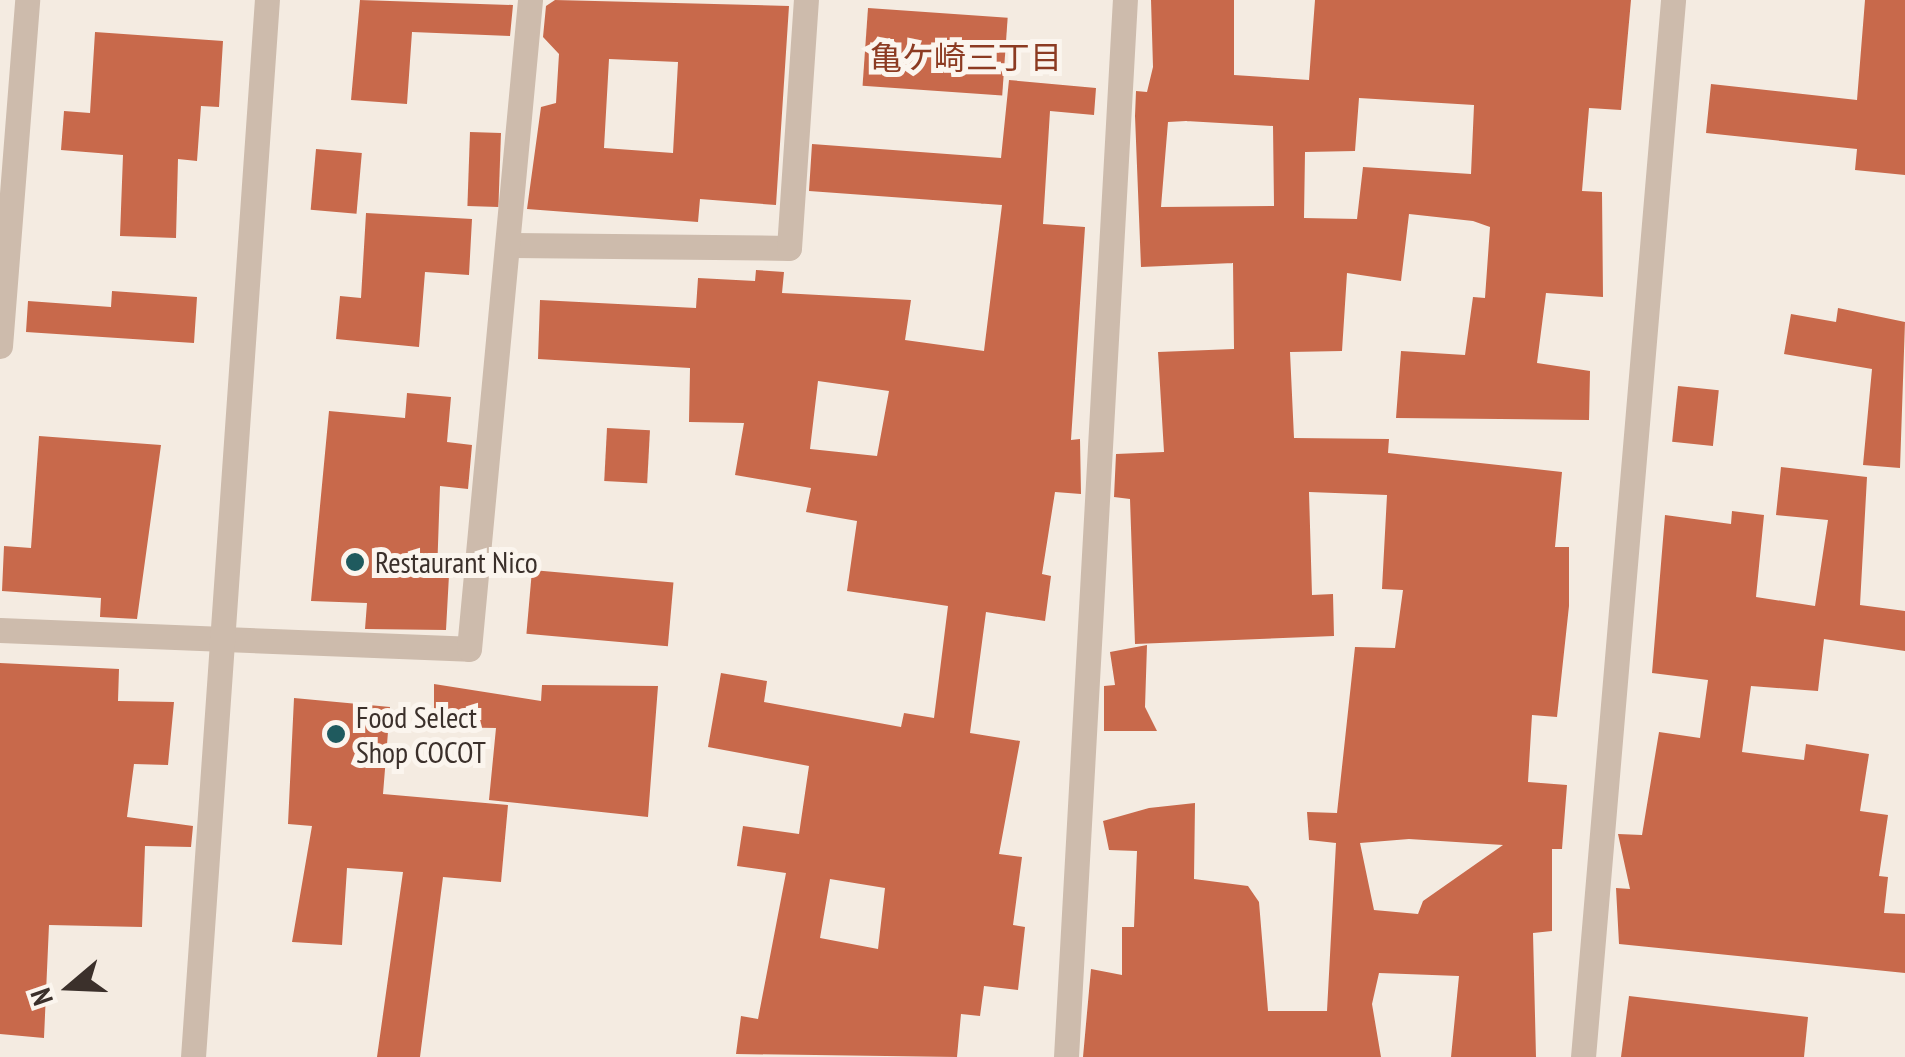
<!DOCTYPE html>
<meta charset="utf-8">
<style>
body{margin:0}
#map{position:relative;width:1905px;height:1057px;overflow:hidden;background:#f4ebe1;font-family:"PT Sans Narrow","Noto Sans JP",sans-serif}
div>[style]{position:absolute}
.building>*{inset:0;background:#c8694b;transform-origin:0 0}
.minor>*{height:25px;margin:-12.5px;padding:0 12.5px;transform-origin:12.5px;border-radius:12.5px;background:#cdbbac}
.tertiary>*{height:25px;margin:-12.5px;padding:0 12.5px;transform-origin:12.5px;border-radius:12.5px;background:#cdbbac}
.dots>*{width:28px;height:28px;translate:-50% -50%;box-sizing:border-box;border:5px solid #fbf5ee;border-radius:50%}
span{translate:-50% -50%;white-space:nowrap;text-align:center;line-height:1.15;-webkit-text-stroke:10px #fbf5ee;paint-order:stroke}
.poi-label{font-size:30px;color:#3b302b}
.left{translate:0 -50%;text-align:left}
.neighbourhood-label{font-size:32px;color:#8c3b22}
.north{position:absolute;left:20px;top:937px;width:100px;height:100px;-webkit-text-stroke:8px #fbf5ee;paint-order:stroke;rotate:251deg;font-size:28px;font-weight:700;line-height:40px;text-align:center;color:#3b302b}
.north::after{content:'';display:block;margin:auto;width:35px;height:45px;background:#3b302b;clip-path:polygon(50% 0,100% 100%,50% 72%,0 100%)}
</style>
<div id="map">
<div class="building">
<i style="clip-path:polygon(360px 0,513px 5px,510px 36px,412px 32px,407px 104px,351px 100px)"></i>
<i style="clip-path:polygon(evenodd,555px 0,789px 6px,776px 205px,700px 199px,698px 222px,527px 209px,541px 107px,556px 103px,559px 54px,543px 37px,546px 6px,555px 0,609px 59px,678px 62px,673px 153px,604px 148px,609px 59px)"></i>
<i style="clip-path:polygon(evenodd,1151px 0,1234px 0,1234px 75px,1309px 80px,1315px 0,1631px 0,1621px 110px,1589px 108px,1582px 191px,1602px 192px,1603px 297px,1546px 293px,1537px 363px,1590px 371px,1589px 420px,1396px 418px,1401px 351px,1465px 355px,1473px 297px,1485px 298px,1490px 227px,1473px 221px,1409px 214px,1401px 281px,1347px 273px,1342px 351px,1290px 352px,1294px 438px,1389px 439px,1388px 453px,1562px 472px,1555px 547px,1569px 547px,1569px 606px,1557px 717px,1532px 715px,1528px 782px,1567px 785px,1562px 849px,1552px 849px,1552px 931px,1533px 933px,1536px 1057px,1451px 1057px,1459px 976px,1379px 973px,1372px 1004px,1381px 1057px,1083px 1057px,1091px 969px,1122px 975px,1122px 927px,1134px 927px,1137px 851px,1109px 850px,1103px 821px,1149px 808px,1195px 803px,1194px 879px,1248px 886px,1259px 902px,1268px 1011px,1327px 1011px,1336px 843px,1309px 840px,1307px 812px,1337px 813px,1355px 647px,1395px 648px,1403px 590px,1382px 589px,1387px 495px,1309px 492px,1312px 595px,1333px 594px,1334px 636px,1135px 644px,1130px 499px,1114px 497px,1116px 454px,1164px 452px,1158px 352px,1234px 349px,1233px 263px,1141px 267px,1135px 116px,1136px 91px,1147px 92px,1153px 67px,1151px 0,1359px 98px,1474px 105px,1471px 174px,1363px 167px,1357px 219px,1304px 218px,1305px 152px,1355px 151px,1359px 98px,1151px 0,1186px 121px,1273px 126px,1274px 206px,1161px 207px,1168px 122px,1186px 121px,1151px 0,1409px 839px,1503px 845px,1423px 901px,1418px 914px,1374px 910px,1360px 843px,1409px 839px)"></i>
<i style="clip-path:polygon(1865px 0,1905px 0,1905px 175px,1855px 170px,1857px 149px,1706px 133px,1711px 84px,1857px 100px)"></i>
<i style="left:868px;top:8px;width:140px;height:78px;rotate:4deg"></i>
<i style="clip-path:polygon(95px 32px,223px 41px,219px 107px,201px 106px,197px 161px,178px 159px,176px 238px,120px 236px,123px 155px,61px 150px,64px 111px,90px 113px)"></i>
<i style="clip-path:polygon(evenodd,1009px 80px,1096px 88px,1094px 115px,1050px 111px,1043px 224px,1085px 227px,1071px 440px,1080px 439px,1081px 494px,1055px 492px,1042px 574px,1051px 576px,1045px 621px,986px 612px,970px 733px,1020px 741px,999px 854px,1022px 857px,1013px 925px,1025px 927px,1018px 990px,984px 986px,980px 1016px,961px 1014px,957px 1057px,736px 1054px,741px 1016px,758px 1019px,786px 873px,737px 866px,743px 826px,799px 834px,809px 766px,708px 747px,721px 673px,767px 681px,764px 702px,901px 727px,904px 713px,934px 718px,948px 606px,847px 591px,857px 521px,806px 512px,811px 488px,735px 475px,744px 423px,689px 422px,690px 368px,538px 359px,540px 300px,696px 308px,698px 278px,755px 281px,756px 270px,784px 272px,782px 293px,911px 300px,905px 340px,984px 351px,1002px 205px,809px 191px,812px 144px,1001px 158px,1009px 80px,818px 381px,889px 391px,877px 456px,810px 449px,818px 381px,1009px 80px,830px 879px,885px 888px,878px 949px,820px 938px,830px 879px)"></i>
<i style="left:470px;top:132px;width:31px;height:74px;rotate:2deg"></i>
<i style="left:316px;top:149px;width:46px;height:61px;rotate:5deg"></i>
<i style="clip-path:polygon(366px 213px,472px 219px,469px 275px,425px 272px,419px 347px,336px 339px,340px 296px,361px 298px)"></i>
<i style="clip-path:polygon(112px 291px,197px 297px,194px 343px,26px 332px,28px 301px,111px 307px)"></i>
<i style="clip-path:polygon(1838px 308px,1905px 322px,1900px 468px,1863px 465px,1872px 369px,1784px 354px,1791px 314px,1836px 322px)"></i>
<i style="left:1678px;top:386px;width:41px;height:56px;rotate:6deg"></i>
<i style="clip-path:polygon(407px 393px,451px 397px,447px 442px,472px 445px,468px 489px,440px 486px,437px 574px,449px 575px,446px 630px,365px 629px,367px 603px,311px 601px,329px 411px,405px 418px)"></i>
<i style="left:607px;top:428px;width:43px;height:53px;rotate:3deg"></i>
<i style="clip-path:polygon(39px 436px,161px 445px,137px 619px,100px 617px,101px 598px,2px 591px,4px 546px,31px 548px)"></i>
<i style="clip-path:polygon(1781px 467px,1867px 477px,1860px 605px,1905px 611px,1905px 651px,1824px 639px,1818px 691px,1751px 686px,1742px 752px,1804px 760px,1806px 744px,1869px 754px,1860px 811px,1888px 815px,1879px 876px,1888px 877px,1884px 913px,1905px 914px,1905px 973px,1619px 944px,1616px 888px,1630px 889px,1618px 834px,1642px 835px,1659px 732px,1700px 738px,1708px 680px,1652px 673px,1665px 515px,1731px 524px,1732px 511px,1764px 515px,1756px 597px,1815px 606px,1828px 520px,1776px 515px)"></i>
<i style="left:532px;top:570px;width:142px;height:64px;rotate:5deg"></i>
<i style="clip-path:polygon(1147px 645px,1145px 707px,1157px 731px,1104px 731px,1104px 686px,1115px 685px,1110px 652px)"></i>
<i style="clip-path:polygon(0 663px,119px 669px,118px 701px,174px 702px,168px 765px,134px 764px,127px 817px,193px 826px,191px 847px,145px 846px,142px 927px,49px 925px,44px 1038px,0 1034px)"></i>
<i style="clip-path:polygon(434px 684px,541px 701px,542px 685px,658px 686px,648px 817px,489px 800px,496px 728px,434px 727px)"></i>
<i style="clip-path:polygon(294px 698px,390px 707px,383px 794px,508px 805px,501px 882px,443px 877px,420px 1057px,377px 1057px,403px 872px,347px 868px,342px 945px,292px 942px,312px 826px,288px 824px)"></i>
<i style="clip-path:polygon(1629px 996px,1808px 1017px,1804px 1057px,1621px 1057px)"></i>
</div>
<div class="minor">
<i style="left:513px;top:245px;width:276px;rotate:0.6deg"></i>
<i style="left:789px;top:248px;width:249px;rotate:-86.1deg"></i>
<i style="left:0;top:346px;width:347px;rotate:-85.5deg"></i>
<i style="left:0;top:630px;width:469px;rotate:2.3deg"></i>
<i style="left:469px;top:649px;width:652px;rotate:-84.63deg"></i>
<i style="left:1066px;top:1057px;width:1059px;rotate:-86.81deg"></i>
<i style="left:1583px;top:1057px;width:1061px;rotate:-85.13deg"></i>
</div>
<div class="tertiary">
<i style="left:193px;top:1057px;width:1060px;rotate:-86deg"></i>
</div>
<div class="dots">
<i style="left:355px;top:562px;background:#1f5a5e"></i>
<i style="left:336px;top:734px;background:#1f5a5e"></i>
</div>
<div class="poi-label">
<span class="left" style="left:375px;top:562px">Restaurant Nico</span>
<span class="left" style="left:356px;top:734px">Food Select<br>Shop COCOT</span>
</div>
<div class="neighbourhood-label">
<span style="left:966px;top:57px">亀ケ崎三丁目</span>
</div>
<div class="north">N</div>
</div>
